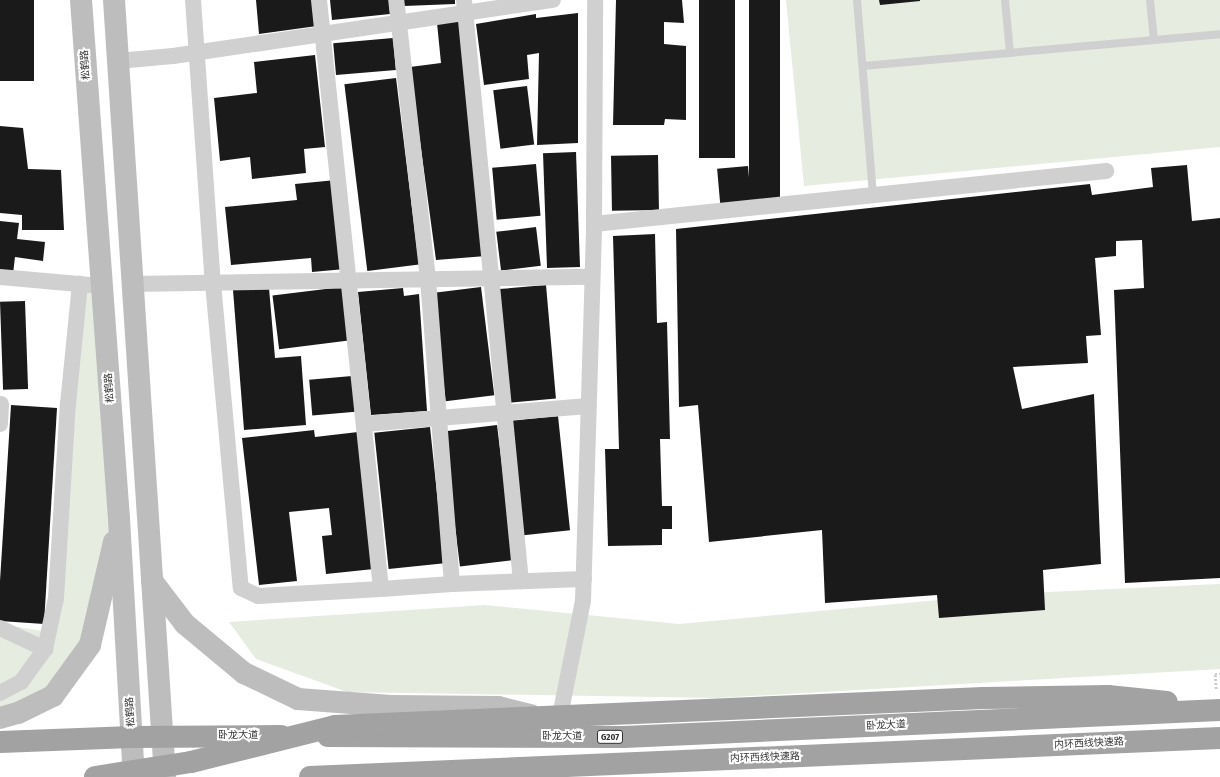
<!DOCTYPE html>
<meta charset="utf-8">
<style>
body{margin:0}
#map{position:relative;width:1220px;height:777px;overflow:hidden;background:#fff;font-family:"Fira Sans Condensed","Noto Sans SC",sans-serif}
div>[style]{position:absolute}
.green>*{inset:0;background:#e6ecdf}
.building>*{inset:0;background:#1a1a1a;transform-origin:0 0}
.path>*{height:2.5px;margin-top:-1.25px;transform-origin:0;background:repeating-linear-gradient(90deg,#cdcdcd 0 2px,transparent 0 4px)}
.service>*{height:8px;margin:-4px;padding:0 4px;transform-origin:4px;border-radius:4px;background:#d0d0d0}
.minor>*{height:16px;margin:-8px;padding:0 8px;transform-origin:8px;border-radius:8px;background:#d0d0d0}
.secondary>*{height:22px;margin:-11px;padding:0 11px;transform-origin:11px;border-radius:11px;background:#bdbdbd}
.trunk>*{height:22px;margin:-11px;padding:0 11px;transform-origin:11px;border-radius:11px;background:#a2a2a2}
.trunk-bridge>*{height:22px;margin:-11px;padding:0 11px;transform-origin:11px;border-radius:11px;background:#a2a2a2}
span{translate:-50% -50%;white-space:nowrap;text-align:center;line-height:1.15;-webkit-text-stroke:4px #fff;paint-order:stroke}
.shield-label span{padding:1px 3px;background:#fff;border:1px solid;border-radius:3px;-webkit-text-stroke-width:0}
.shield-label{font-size:9px;color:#333;font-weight:700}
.street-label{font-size:10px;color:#333}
</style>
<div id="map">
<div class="green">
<i style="clip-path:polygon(786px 0,1220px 0,1220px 147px,804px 186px)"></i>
<i style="clip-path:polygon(80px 284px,102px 286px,119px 519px,90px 645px,53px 696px,0 718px,0 624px,48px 632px)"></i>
<i style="clip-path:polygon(1220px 584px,1220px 669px,717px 698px,347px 692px,256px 659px,229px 622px,485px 605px,679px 624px,1004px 594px)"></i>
</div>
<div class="building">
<i style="left:0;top:0;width:34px;height:81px"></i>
<i style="clip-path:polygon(256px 0,314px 0,317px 26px,259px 34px)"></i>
<i style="clip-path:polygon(330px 0,389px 0,390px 14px,332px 20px)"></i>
<i style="clip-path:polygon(404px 0,455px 0,455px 4px,404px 6px)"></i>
<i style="clip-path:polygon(616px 0,682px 0,684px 23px,664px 22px,664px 44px,686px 46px,686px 120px,665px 119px,664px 125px,613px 125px)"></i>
<i style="left:699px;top:0;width:36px;height:158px"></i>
<i style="left:749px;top:0;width:31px;height:200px"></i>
<i style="clip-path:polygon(879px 0,920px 0,920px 1px,880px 5px)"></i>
<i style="clip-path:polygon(578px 13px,578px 143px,537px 145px,539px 53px,527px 55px,529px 79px,484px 85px,476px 24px,536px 14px,536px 18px)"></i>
<i style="clip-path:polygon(461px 20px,486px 256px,436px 260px,410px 67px,441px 63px,437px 23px)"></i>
<i style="left:393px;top:38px;width:32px;height:60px;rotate:85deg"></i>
<i style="clip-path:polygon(315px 55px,325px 147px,304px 149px,306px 173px,252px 179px,250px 157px,220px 161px,214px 98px,257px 93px,254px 62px)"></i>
<i style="left:396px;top:78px;width:188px;height:52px;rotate:83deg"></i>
<i style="left:527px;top:86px;width:59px;height:34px;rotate:83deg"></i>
<i style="clip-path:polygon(0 126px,23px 128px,28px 169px,61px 170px,64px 230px,22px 230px,22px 215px,0 213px)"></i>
<i style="left:576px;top:152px;width:115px;height:33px;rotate:88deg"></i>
<i style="left:658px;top:155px;width:55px;height:47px;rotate:89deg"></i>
<i style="left:536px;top:164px;width:52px;height:44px;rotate:85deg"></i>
<i style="clip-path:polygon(1187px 165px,1192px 221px,1220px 218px,1220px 578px,1125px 583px,1114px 290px,1144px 288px,1142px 240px,1116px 241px,1116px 256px,1095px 258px,1101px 335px,1086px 336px,1088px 363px,1013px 367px,1022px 409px,1094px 394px,1101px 564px,1043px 570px,1045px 610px,939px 618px,937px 595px,825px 603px,822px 530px,709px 542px,698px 405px,679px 407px,676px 229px,1090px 184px,1092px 195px,1153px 187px,1151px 168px)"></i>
<i style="left:748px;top:166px;width:35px;height:31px;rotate:85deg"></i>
<i style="clip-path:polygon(336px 180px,345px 269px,312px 272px,311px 258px,231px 265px,225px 207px,297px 200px,295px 184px)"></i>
<i style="clip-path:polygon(0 221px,19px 223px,17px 239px,45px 242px,43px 261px,15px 257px,13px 274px,0 272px)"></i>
<i style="left:536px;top:227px;width:39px;height:40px;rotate:83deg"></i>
<i style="clip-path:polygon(655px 234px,657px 323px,667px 322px,670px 439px,660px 439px,662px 506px,672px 506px,672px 529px,662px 529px,662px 545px,608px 546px,605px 449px,619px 449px,613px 236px)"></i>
<i style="left:546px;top:285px;width:114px;height:47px;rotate:85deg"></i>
<i style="left:342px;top:287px;width:54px;height:70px;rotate:83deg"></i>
<i style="left:481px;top:287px;width:109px;height:49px;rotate:83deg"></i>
<i style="clip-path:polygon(269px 288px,275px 358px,301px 356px,306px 425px,244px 430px,233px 290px)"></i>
<i style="clip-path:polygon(403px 288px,404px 296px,419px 294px,427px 411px,371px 415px,358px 292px)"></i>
<i style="left:25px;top:301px;width:88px;height:25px;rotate:88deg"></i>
<i style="left:352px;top:376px;width:36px;height:43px;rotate:85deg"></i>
<i style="clip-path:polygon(11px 405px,57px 408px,44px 624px,0 621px,0 581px)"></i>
<i style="left:558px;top:416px;width:115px;height:49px;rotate:84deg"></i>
<i style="left:497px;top:425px;width:136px;height:54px;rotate:83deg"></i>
<i style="left:430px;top:427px;width:137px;height:56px;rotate:84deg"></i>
<i style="clip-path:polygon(314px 430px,315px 437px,358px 432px,374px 569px,326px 574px,322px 536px,332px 535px,329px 508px,289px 512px,297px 581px,259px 585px,242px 438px)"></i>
</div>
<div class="path">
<i style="left:1216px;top:689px;width:15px;rotate:-94deg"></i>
<i style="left:1215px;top:674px;width:5px"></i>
</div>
<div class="service">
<i style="left:857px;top:0;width:196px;rotate:85.3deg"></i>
<i style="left:1005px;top:0;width:53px;rotate:84.6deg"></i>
<i style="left:1150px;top:0;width:40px;rotate:84.3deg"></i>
<i style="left:863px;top:66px;width:358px;rotate:-5.1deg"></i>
</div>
<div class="minor">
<i style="left:193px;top:0;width:284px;rotate:86deg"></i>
<i style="left:213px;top:283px;width:306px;rotate:84.8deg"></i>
<i style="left:241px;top:588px;width:19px;rotate:25deg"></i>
<i style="left:258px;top:596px;width:123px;rotate:-3.3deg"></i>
<i style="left:381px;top:589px;width:592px;rotate:-96.01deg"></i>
<i style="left:464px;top:0;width:584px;rotate:84.4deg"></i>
<i style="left:118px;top:61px;width:55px;rotate:-5.2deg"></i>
<i style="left:173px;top:56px;width:384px;rotate:-8.4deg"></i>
<i style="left:594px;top:224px;width:515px;rotate:-5.91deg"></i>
<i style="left:0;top:277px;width:90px;rotate:5.1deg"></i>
<i style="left:131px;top:284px;width:460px;rotate:-0.9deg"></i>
<i style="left:0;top:424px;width:20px;rotate:-87deg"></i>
<i style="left:364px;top:424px;width:225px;rotate:-4.6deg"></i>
<i style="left:452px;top:584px;width:132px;rotate:-2.2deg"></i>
<i style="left:381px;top:589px;width:71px;rotate:-4deg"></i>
<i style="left:452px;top:584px;width:306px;rotate:-94.5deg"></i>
<i style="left:428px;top:279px;width:281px;rotate:-96.5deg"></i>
<i style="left:0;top:628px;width:50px;rotate:25deg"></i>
<i style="left:45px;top:649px;width:52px;rotate:-77.8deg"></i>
<i style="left:56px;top:598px;width:194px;rotate:-86.5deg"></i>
<i style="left:68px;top:404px;width:121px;rotate:-84.3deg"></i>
<i style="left:0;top:693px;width:24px;rotate:-28deg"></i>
<i style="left:21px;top:682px;width:41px;rotate:-54deg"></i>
<i style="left:559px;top:721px;width:122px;rotate:-78.7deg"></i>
<i style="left:583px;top:601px;width:377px;rotate:-88.3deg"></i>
<i style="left:594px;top:224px;width:224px;rotate:-89.7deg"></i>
</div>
<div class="secondary">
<i style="left:81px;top:0;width:520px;rotate:85.81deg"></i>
<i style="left:119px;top:519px;width:258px;rotate:86.7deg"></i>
<i style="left:114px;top:0;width:779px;rotate:86.24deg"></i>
<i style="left:152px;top:581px;width:54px;rotate:52.5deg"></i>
<i style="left:185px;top:624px;width:77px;rotate:39.7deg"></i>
<i style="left:244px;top:673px;width:60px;rotate:25.7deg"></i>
<i style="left:298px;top:699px;width:93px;rotate:4.3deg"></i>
<i style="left:391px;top:706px;width:107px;rotate:0.5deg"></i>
<i style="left:498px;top:707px;width:34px;rotate:14deg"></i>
<i style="left:0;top:718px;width:19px;rotate:-16deg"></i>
<i style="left:18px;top:713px;width:39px;rotate:-26deg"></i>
<i style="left:53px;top:696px;width:63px;rotate:-54deg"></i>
<i style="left:90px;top:645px;width:106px;rotate:-76.9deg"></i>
</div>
<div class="trunk">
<i style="left:983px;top:698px;width:125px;rotate:-0.9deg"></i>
<i style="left:1108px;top:696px;width:59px;rotate:5.8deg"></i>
<i style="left:328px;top:736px;width:296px;rotate:0.2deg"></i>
<i style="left:624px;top:737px;width:597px;rotate:-2.59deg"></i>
<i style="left:0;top:742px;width:132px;rotate:-2.2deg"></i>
<i style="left:132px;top:737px;width:149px;rotate:-0.4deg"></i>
<i style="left:310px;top:777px;width:911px;rotate:-2.45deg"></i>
</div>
<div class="trunk-bridge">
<i style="left:95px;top:777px;width:97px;rotate:-8.9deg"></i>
<i style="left:191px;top:762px;width:148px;rotate:-14deg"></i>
<i style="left:335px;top:726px;width:649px;rotate:-2.47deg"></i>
</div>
<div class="shield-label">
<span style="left:610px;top:737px">G207</span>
</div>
<div class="street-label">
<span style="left:86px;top:65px;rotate:-94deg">松鹤路</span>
<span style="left:110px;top:388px;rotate:-94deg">松鹤路</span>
<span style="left:131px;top:712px;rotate:-94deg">松鹤路</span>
<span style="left:886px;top:726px;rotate:-3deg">卧龙大道</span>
<span style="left:238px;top:736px">卧龙大道</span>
<span style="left:562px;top:737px">卧龙大道</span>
<span style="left:1089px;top:744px;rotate:-3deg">内环西线快速路</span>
<span style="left:765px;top:758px;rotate:-2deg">内环西线快速路</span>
</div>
</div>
